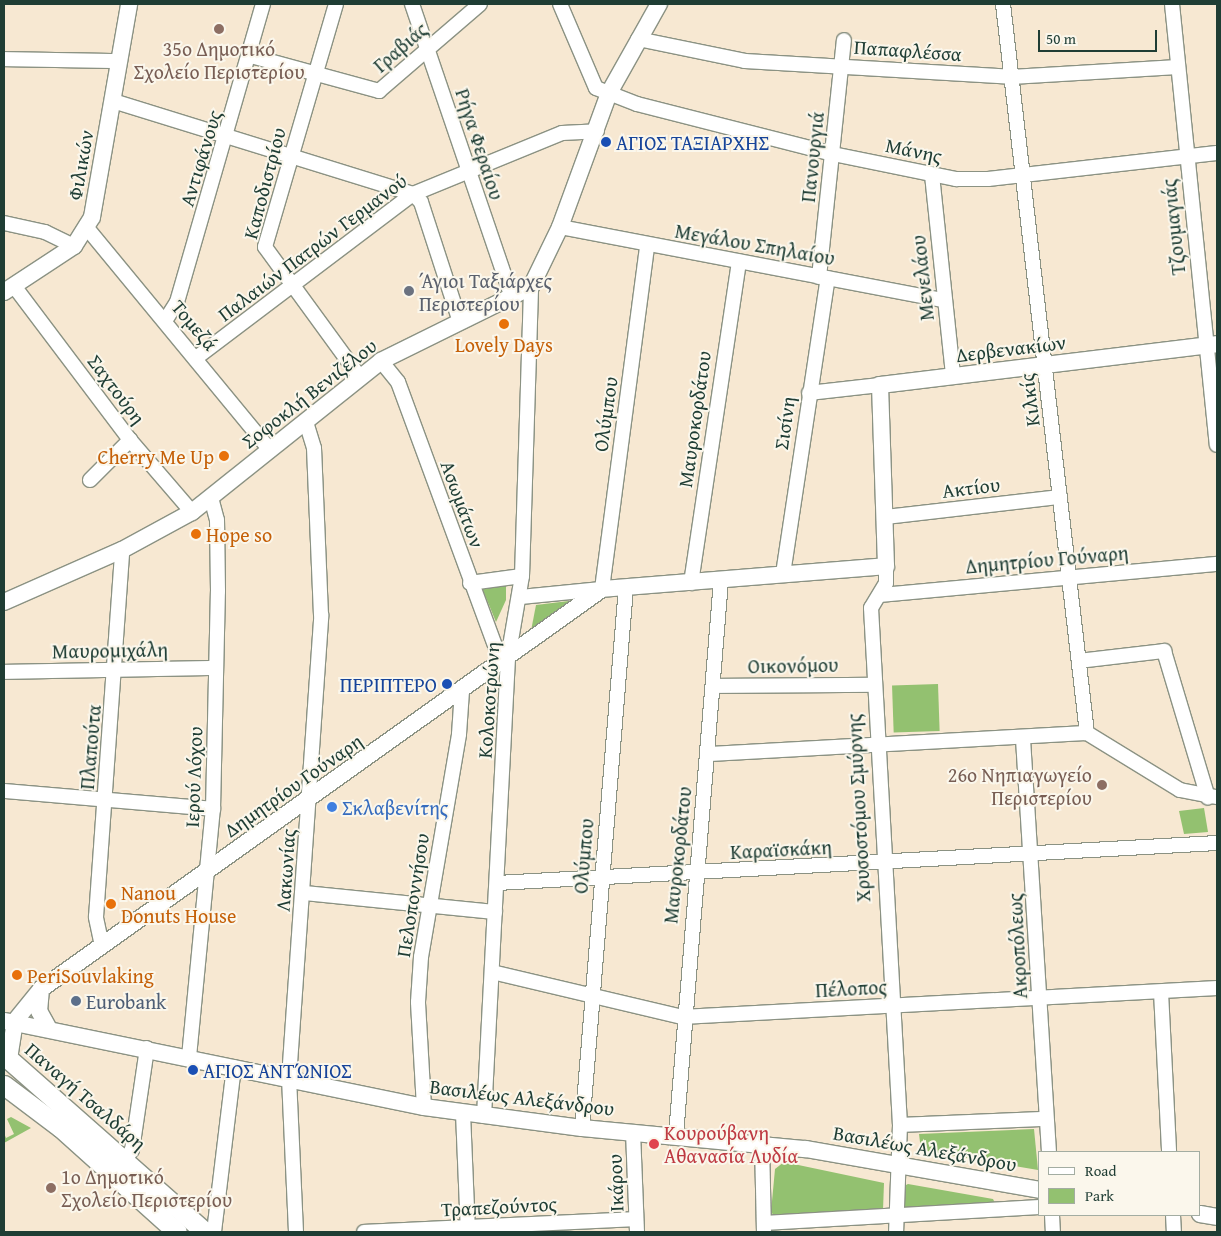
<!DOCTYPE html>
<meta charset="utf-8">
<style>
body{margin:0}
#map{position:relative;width:1221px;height:1236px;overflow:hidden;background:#f7e8d2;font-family:"Gentium Book Plus",serif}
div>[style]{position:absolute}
.green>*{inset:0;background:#93c170;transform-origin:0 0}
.roads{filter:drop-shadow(1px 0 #8b9283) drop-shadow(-1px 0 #8b9283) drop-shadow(0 1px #8b9283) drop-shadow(0 -1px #8b9283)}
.minor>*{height:14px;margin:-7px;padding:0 7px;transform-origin:7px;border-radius:7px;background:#fff}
.tertiary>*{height:16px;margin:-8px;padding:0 8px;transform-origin:8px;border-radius:8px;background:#fff}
.secondary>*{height:19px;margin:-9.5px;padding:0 9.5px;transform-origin:9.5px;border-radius:9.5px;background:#fff}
.dots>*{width:14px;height:14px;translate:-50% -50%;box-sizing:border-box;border:2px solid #fbf7ec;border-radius:50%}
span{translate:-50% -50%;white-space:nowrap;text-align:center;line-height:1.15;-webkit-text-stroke:4px #fbf7ec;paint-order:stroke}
.street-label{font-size:20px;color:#1f3d34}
.education-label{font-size:20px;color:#785e54}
.right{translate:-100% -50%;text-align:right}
.left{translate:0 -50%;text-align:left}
.transit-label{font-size:20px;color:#164399}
.worship-label{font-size:20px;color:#5b616d}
.food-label{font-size:20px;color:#c56008}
.shop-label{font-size:20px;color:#366cbe}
.service-label{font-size:20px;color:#4e5e75}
.health-label{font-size:20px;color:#be3a42}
.frame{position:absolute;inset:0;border:5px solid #1f3d34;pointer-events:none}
.legend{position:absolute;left:1038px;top:1151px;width:162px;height:65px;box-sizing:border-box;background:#fbf7ec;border:1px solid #a3ada2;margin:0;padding:6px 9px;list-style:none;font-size:15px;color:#1f3d34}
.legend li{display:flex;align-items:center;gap:10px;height:25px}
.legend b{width:25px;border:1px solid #a3ada2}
.scale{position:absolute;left:1038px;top:30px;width:119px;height:22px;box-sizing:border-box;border:2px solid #1f3d34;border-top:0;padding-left:6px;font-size:15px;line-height:18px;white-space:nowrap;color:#1f3d34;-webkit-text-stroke:4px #fbf7ec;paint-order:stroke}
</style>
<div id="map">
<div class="green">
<i style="clip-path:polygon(506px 583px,506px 600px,496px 622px,482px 588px)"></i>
<i style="clip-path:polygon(577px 600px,530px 636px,536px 605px)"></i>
<i style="left:938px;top:684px;width:47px;height:46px;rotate:88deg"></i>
<i style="clip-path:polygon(1204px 808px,1208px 832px,1184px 834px,1179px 811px)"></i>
<i style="clip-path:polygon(11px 1117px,31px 1128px,4px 1143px,4px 1133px,6px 1138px,14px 1134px,7px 1119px)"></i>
<i style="clip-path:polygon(1034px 1129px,1038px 1170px,921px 1150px,919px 1134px)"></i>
<i style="clip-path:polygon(784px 1162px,884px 1183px,883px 1210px,776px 1218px,771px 1212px,775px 1169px)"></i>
<i style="clip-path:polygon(908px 1184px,993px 1199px,995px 1203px,908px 1210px,903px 1207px,902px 1187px)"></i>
</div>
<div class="roads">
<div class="minor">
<i style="left:336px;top:4px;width:253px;rotate:106.3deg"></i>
<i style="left:265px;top:247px;width:160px;rotate:53.9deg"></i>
<i style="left:412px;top:4px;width:310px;rotate:71.2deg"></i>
<i style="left:560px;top:4px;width:91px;rotate:66.8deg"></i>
<i style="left:596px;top:88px;width:44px;rotate:21.3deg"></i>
<i style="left:637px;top:104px;width:202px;rotate:14.3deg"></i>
<i style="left:833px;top:154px;width:126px;rotate:11.5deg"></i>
<i style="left:956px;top:179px;width:32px"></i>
<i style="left:988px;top:179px;width:230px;rotate:-6.5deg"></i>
<i style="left:1003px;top:4px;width:734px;rotate:83.43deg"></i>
<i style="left:1172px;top:4px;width:443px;rotate:84.2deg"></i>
<i style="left:638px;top:39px;width:109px;rotate:11.6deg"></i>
<i style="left:745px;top:61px;width:266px;rotate:3.4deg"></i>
<i style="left:1011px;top:77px;width:167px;rotate:-3.4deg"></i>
<i style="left:251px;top:56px;width:133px;rotate:15.3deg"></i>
<i style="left:379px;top:91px;width:133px;rotate:-40.7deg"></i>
<i style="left:4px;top:59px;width:115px;rotate:1deg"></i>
<i style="left:113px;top:101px;width:314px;rotate:17.2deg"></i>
<i style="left:413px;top:194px;width:11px;rotate:45deg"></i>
<i style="left:421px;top:202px;width:126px;rotate:72deg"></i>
<i style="left:932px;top:175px;width:202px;rotate:84deg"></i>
<i style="left:4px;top:223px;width:42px;rotate:12.4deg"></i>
<i style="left:45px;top:232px;width:32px;rotate:26deg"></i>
<i style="left:560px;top:227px;width:391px;rotate:10.8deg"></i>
<i style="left:87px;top:228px;width:288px;rotate:50.5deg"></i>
<i style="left:819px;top:277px;width:238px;rotate:-84deg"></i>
<i style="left:14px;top:286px;width:193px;rotate:53deg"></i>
<i style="left:130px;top:440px;width:95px;rotate:49.3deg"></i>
<i style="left:165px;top:321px;width:22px;rotate:-58deg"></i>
<i style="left:177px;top:302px;width:310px;rotate:-73.9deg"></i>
<i style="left:196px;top:358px;width:272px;rotate:-37.1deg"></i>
<i style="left:413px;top:194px;width:161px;rotate:-22.3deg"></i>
<i style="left:562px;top:133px;width:35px;rotate:-3deg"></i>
<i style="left:381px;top:361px;width:27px;rotate:51deg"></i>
<i style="left:398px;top:382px;width:290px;rotate:69.8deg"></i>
<i style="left:498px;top:654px;width:11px;rotate:22deg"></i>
<i style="left:809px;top:393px;width:71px;rotate:-6.4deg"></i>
<i style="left:90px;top:480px;width:57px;rotate:-45deg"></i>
<i style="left:886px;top:517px;width:175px;rotate:-6.6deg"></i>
<i style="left:886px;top:566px;width:17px;rotate:90deg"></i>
<i style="left:886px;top:583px;width:29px;rotate:121deg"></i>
<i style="left:871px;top:608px;width:518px;rotate:86.79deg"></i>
<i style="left:900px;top:1125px;width:107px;rotate:92.1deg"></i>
<i style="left:783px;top:574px;width:299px;rotate:-81.4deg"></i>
<i style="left:470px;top:583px;width:52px;rotate:-7.7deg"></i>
<i style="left:691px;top:583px;width:325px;rotate:-81.5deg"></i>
<i style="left:881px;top:595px;width:337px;rotate:-5.3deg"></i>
<i style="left:520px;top:597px;width:82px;rotate:-5.6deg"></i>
<i style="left:602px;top:589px;width:347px;rotate:-82.5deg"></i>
<i style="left:1079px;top:661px;width:86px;rotate:-6.7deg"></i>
<i style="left:1164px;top:651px;width:153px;rotate:73.3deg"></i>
<i style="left:4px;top:672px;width:212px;rotate:-1.1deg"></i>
<i style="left:713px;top:686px;width:160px;rotate:-0.4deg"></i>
<i style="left:1023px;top:739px;width:414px;rotate:86.4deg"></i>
<i style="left:708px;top:754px;width:380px;rotate:-3.2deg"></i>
<i style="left:1087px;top:733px;width:109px;rotate:31.5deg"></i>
<i style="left:1180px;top:790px;width:38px;rotate:11deg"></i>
<i style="left:4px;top:791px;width:210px;rotate:4.9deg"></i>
<i style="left:497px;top:883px;width:721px;rotate:-3.18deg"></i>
<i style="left:304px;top:893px;width:192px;rotate:5.7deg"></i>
<i style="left:102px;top:946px;width:30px;rotate:-102deg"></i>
<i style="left:96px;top:917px;width:368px;rotate:-85.9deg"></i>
<i style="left:492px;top:972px;width:195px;rotate:13.3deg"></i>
<i style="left:682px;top:1017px;width:536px;rotate:-3.1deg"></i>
<i style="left:1161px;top:992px;width:160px;rotate:87.1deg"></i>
<i style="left:189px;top:1057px;width:249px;rotate:-84.5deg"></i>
<i style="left:213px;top:809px;width:218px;rotate:-88.7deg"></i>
<i style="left:218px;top:591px;width:71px;rotate:-90.8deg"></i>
<i style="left:217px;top:520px;width:24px;rotate:-105deg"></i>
<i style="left:424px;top:1107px;width:105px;rotate:-93.3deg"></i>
<i style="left:418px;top:1002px;width:45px;rotate:-86.2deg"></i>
<i style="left:421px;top:957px;width:226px;rotate:-80.3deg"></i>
<i style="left:459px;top:734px;width:43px;rotate:-86deg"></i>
<i style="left:463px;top:1113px;width:119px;rotate:87.6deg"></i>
<i style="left:484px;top:1116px;width:459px;rotate:-87deg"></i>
<i style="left:508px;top:658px;width:83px;rotate:-80.3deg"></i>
<i style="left:522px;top:576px;width:289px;rotate:-88.2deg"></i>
<i style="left:900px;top:1125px;width:146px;rotate:-2.4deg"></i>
<i style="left:582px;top:1128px;width:543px;rotate:-85.35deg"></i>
<i style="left:633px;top:1132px;width:100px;rotate:87.7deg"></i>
<i style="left:676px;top:1135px;width:557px;rotate:-85.36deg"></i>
<i style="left:762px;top:1144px;width:88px;rotate:88.7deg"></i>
<i style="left:120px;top:1167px;width:21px;rotate:-55deg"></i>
<i style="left:132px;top:1150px;width:103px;rotate:-81.6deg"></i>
<i style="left:1052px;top:1215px;width:17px;rotate:87deg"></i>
<i style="left:1173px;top:1215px;width:17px;rotate:87deg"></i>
<i style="left:764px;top:1223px;width:276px;rotate:-3.3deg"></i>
<i style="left:214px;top:1232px;width:166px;rotate:-83.1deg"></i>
<i style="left:296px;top:1232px;width:154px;rotate:-92.6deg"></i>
<i style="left:289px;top:1078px;width:464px;rotate:-86deg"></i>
<i style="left:321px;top:615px;width:167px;rotate:-92.4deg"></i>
<i style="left:314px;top:448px;width:27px;rotate:-107deg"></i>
<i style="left:364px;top:1232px;width:272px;rotate:-2.7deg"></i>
</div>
<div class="tertiary">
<i style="left:4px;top:292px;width:84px;rotate:-33.3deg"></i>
<i style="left:74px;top:246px;width:34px;rotate:-58deg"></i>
<i style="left:92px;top:217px;width:216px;rotate:-80.1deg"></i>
<i style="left:4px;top:602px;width:129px;rotate:-23.8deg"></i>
<i style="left:122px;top:550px;width:80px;rotate:-28.5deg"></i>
<i style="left:192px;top:512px;width:242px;rotate:-38.6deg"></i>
<i style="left:381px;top:361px;width:167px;rotate:-26.3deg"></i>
<i style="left:531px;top:287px;width:67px;rotate:-64.2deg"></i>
<i style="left:560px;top:227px;width:143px;rotate:-69.9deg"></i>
<i style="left:609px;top:93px;width:102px;rotate:-60.7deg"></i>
<i style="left:41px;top:989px;width:22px;rotate:95deg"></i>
<i style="left:39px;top:1011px;width:18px;rotate:61deg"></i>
<i style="left:5px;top:1021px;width:428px;rotate:11.6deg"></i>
<i style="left:424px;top:1107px;width:159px;rotate:7.6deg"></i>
<i style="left:582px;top:1128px;width:225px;rotate:5.4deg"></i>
<i style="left:806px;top:1149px;width:238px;rotate:9.9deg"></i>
<i style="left:9px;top:1059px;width:38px;rotate:-81deg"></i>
<i style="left:15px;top:1021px;width:41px;rotate:-50.9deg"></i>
<i style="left:41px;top:989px;width:689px;rotate:-35.49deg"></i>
<i style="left:602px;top:589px;width:285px;rotate:-4.6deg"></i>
<i style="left:886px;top:566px;width:181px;rotate:-91.9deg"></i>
<i style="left:880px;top:385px;width:339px;rotate:-6.9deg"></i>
<i style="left:1200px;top:1214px;width:17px;rotate:10deg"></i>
</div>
<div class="secondary">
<i style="left:4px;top:1055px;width:268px;rotate:41.4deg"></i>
<i style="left:4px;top:1085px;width:70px;rotate:36.9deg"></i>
<i style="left:60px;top:1127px;width:157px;rotate:41.9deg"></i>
</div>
</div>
<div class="dots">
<i style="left:219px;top:29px;background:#8d6e63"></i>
<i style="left:606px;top:142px;background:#1a4fb4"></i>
<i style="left:409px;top:291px;background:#6b7280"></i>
<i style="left:504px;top:324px;background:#e8710a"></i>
<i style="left:224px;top:456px;background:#e8710a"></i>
<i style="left:196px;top:534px;background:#e8710a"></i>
<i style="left:447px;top:684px;background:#1a4fb4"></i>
<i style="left:1102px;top:785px;background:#8d6e63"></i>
<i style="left:332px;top:807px;background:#3f7fe0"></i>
<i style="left:111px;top:904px;background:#e8710a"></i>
<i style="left:17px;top:975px;background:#e8710a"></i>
<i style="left:76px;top:1001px;background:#5c6f8a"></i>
<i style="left:193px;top:1070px;background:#1a4fb4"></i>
<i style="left:654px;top:1144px;background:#e0444e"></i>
<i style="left:51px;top:1188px;background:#8d6e63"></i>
</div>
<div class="street-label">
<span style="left:400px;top:47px;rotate:-41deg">Γραβιάς</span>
<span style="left:908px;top:50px;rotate:4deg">Παπαφλέσσα</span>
<span style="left:480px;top:144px;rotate:72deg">Ρήγα Φεραίου</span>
<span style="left:914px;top:150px;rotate:12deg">Μάνης</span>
<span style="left:812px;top:157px;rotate:-84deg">Πανουργιά</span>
<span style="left:200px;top:158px;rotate:-73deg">Αντιφάνους</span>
<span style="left:80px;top:165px;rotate:-80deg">Φιλικών</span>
<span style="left:264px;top:183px;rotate:-75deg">Καποδιστρίου</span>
<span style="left:1173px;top:227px;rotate:-96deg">Τζουμαγιάς</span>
<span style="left:755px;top:244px;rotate:10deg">Μεγάλου Σπηλαίου</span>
<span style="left:312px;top:247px;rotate:-37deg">Παλαιών Πατρών Γερμανού</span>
<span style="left:922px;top:278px;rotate:-96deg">Μενελάου</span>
<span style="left:195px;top:325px;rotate:50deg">Τομεζά</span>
<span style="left:1011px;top:348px;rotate:-7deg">Δερβενακίων</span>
<span style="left:117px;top:389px;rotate:53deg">Σαχτούρη</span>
<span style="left:309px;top:393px;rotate:-38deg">Σοφοκλή Βενιζέλου</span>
<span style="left:1029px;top:400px;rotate:-97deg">Κιλκίς</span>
<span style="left:605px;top:414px;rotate:-82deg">Ολύμπου</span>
<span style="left:694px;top:419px;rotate:-82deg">Μαυροκορδάτου</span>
<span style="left:784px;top:423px;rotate:-82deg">Σισίνη</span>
<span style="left:971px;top:487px;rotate:-7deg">Ακτίου</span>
<span style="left:463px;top:504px;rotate:70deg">Ασωμάτων</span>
<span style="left:1047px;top:559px;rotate:-5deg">Δημητρίου Γούναρη</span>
<span style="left:110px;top:650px;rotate:-1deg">Μαυρομιχάλη</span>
<span style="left:793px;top:665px;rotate:-1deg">Οικονόμου</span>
<span style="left:488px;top:700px;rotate:-86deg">Κολοκοτρώνη</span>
<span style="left:90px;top:747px;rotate:-85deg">Πλαπούτα</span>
<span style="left:193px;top:777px;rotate:-88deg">Ιερού Λόχου</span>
<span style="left:293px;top:785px;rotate:-35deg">Δημητρίου Γούναρη</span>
<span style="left:858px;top:808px;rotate:-93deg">Χρυσοστόμου Σμύρνης</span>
<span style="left:781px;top:849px;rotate:-3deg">Καραϊσκάκη</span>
<span style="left:677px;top:855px;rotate:-84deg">Μαυροκορδάτου</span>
<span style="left:583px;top:856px;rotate:-85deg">Ολύμπου</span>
<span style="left:285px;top:870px;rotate:-86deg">Λακωνίας</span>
<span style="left:412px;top:895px;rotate:-81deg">Πελοποννήσου</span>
<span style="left:1017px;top:946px;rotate:-93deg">Ακροπόλεως</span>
<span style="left:851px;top:988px;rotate:-3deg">Πέλοπος</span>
<span style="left:86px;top:1096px;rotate:41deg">Παναγή Τσαλδάρη</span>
<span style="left:522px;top:1097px;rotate:7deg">Βασιλέως Αλεξάνδρου</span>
<span style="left:925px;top:1148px;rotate:10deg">Βασιλέως Αλεξάνδρου</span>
<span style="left:615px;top:1183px;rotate:-92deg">Ικάρου</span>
<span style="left:499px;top:1206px;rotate:-3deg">Τραπεζούντος</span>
</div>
<div class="education-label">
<span style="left:219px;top:60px">35ο Δημοτικό<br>Σχολείο Περιστερίου</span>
<span class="right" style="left:1092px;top:786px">26ο Νηπιαγωγείο<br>Περιστερίου</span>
<span class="left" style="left:61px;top:1188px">1ο Δημοτικό<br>Σχολείο Περιστερίου</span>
</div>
<div class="transit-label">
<span class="left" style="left:616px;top:142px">ΑΓΙΟΣ ΤΑΞΙΑΡΧΗΣ</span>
<span class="right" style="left:437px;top:684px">ΠΕΡΙΠΤΕΡΟ</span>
<span class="left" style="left:203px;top:1070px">ΑΓΙΟΣ ΑΝΤΏΝΙΟΣ</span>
</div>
<div class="worship-label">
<span class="left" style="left:419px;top:292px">Άγιοι Ταξιάρχες<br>Περιστερίου</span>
</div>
<div class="food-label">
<span style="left:504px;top:344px">Lovely Days</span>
<span class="right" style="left:214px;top:456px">Cherry Me Up</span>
<span class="left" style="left:206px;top:534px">Hope so</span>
<span class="left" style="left:121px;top:904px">Nanou<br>Donuts House</span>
<span class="left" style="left:27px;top:975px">PeriSouvlaking</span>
</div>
<div class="shop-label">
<span class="left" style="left:342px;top:807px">Σκλαβενίτης</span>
</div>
<div class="service-label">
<span class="left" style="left:86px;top:1001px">Eurobank</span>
</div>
<div class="health-label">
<span class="left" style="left:664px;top:1144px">Κουρούβανη<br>Αθανασία Λυδία</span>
</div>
<div class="frame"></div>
<ul class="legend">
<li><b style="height:6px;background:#fff"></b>Road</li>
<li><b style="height:14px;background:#93c170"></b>Park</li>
</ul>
<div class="scale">50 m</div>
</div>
